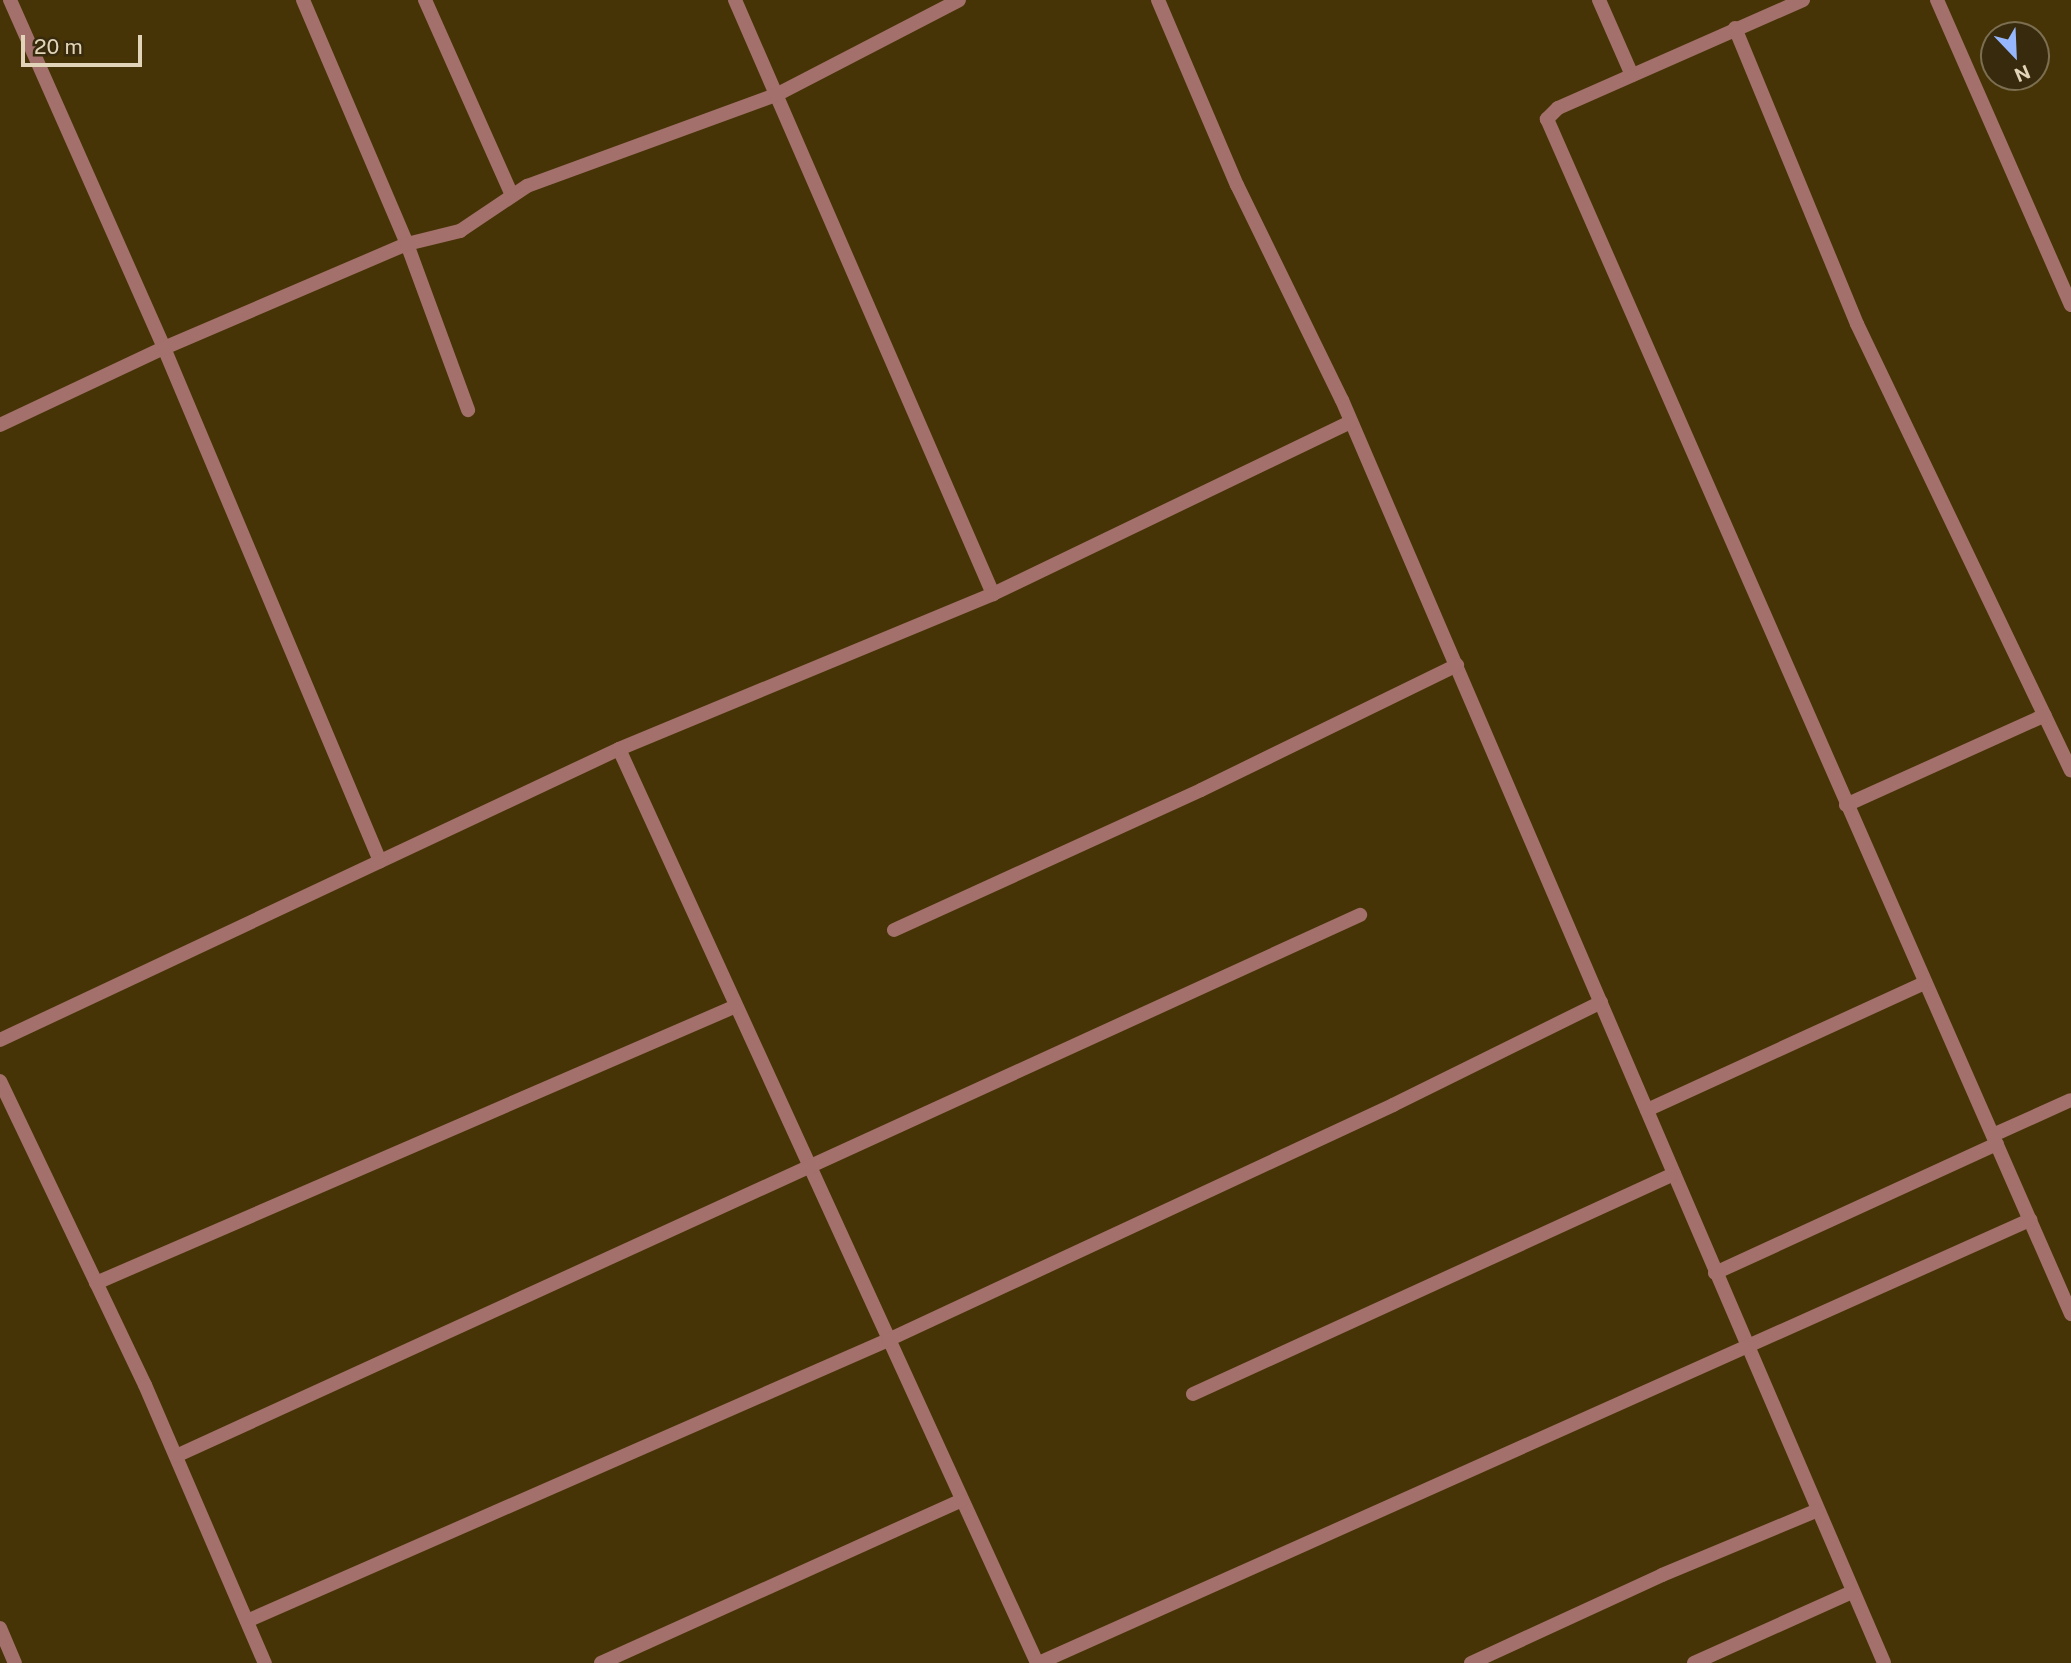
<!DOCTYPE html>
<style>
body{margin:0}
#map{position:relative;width:2071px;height:1663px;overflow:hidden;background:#463406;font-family:"Public Sans",sans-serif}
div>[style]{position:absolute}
.minor>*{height:14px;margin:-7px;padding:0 7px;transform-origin:7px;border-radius:7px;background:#a3706b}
span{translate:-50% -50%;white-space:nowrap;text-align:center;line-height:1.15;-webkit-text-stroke:5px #382b0d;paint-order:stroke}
.north{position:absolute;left:1980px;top:21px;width:70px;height:70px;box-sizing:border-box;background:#382b0d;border:2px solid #7c6f51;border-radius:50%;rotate:157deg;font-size:19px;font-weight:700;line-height:28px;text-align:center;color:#e1d4b8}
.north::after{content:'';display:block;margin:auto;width:24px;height:32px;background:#96b6fd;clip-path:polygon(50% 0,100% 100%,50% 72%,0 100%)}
.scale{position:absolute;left:21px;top:35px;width:121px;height:32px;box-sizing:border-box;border:4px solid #e1d4b8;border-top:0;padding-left:9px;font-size:21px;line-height:24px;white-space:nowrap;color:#e1d4b8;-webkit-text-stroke:5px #382b0d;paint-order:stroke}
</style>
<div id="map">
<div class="minor">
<i style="left:10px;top:0;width:381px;rotate:66.1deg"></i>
<i style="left:164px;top:348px;width:557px;rotate:67.17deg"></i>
<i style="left:303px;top:0;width:265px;rotate:66.9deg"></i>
<i style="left:407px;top:244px;width:177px;rotate:69.8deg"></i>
<i style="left:425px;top:0;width:214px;rotate:66deg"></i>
<i style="left:735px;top:0;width:648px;rotate:66.52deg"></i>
<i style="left:1158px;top:0;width:201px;rotate:66.9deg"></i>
<i style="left:1237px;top:185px;width:239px;rotate:64deg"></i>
<i style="left:1342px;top:400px;width:1374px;rotate:66.77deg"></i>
<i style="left:1599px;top:0;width:82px;rotate:66.3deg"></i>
<i style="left:1803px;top:0;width:268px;rotate:156.2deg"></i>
<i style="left:1558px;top:108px;width:16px;rotate:135deg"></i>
<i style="left:1547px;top:119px;width:1305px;rotate:66.32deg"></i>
<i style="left:1937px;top:0;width:333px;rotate:66.3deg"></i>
<i style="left:1735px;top:28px;width:320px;rotate:67.6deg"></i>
<i style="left:1857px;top:324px;width:495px;rotate:64.4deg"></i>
<i style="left:0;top:425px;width:181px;rotate:-25.2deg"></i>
<i style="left:164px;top:348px;width:264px;rotate:-23.2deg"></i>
<i style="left:407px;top:244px;width:55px;rotate:-13.8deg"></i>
<i style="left:460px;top:231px;width:81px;rotate:-33.9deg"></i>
<i style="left:527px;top:186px;width:265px;rotate:-20.1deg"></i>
<i style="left:776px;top:95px;width:206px;rotate:-27.4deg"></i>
<i style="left:619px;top:749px;width:1005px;rotate:65.42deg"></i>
<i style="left:1846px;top:805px;width:218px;rotate:-24.3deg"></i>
<i style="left:894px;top:930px;width:337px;rotate:-24.5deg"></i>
<i style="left:1201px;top:790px;width:285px;rotate:-26deg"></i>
<i style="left:0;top:1040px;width:684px;rotate:-25.18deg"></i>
<i style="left:619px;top:749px;width:405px;rotate:-22.5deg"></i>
<i style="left:993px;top:594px;width:397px;rotate:-25.7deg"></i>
<i style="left:0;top:1081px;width:337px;rotate:64.5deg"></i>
<i style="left:145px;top:1385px;width:303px;rotate:66.7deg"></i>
<i style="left:1647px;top:1110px;width:306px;rotate:-24.6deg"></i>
<i style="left:1993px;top:1135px;width:85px;rotate:-24.2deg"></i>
<i style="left:1715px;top:1273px;width:310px;rotate:-24.6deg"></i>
<i style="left:96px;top:1283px;width:697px;rotate:-23.4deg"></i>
<i style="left:1193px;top:1394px;width:529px;rotate:-24.58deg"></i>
<i style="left:176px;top:1456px;width:1302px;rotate:-24.56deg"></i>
<i style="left:247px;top:1621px;width:700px;rotate:-23.67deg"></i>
<i style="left:888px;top:1340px;width:557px;rotate:-24.95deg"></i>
<i style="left:1393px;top:1105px;width:232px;rotate:-26.3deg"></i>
<i style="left:0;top:1628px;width:38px;rotate:67deg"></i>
<i style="left:601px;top:1663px;width:396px;rotate:-24.3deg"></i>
<i style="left:1039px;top:1663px;width:1086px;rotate:-24.09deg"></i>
<i style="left:1471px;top:1663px;width:210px;rotate:-24.7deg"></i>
<i style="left:1662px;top:1575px;width:167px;rotate:-22.6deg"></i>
<i style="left:1694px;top:1663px;width:173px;rotate:-24.2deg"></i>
</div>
<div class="north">N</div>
<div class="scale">20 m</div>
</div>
